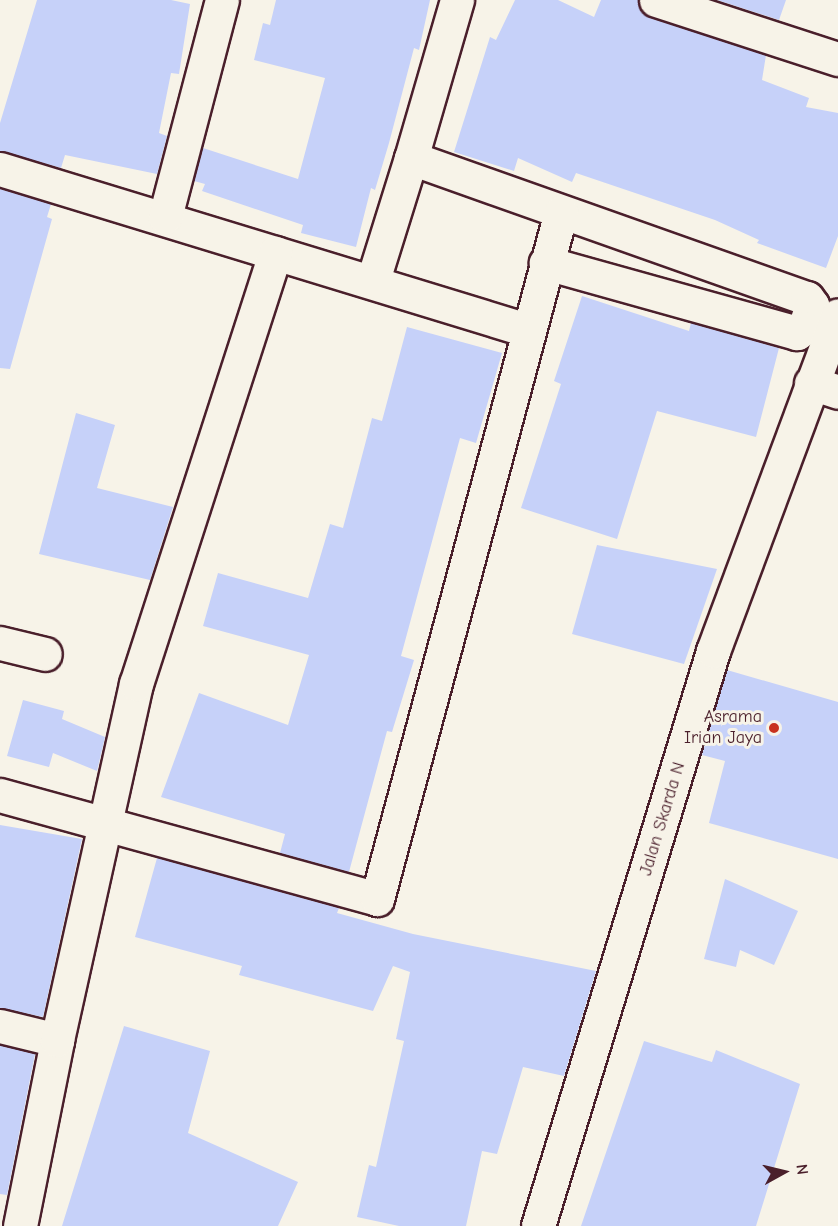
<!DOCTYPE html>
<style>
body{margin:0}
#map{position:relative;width:838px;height:1226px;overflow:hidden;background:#f7f3e8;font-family:"Comic Neue",sans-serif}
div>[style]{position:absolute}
.building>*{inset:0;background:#c6d1f9}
.roads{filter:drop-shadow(2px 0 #4a1f2b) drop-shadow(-2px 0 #4a1f2b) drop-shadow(0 2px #4a1f2b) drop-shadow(0 -2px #4a1f2b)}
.minor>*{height:33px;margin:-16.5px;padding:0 16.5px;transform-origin:16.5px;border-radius:16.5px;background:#f7f3e8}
.dots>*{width:16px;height:16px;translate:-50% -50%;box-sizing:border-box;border:3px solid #f7f3e8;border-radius:50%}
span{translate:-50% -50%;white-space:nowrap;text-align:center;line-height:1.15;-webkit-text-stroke:6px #f7f3e8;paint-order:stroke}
.poi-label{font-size:18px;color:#4a1f2b}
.right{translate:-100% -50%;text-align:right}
.street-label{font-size:18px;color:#4a1f2b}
.north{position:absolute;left:754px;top:1142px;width:60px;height:60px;-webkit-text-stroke:4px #f7f3e8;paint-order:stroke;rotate:82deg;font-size:16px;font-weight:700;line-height:24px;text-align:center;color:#4a1f2b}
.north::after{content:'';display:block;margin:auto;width:21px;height:27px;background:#4a1f2b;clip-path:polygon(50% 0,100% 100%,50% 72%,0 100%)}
</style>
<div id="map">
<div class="building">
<i style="clip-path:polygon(37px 0,171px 0,190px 4px,179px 74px,171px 73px,159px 133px,167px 136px,157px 174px,65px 155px,61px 168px,0 151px,0 123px)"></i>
<i style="clip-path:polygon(276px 0,430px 0,419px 50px,414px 48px,389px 143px,375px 190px,371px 188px,356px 247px,301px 233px,303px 225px,202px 191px,205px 184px,194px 181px,203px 148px,298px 179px,325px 78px,254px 60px,263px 23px,270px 25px)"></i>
<i style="clip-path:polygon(515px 0,558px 0,594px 17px,601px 0,638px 0,642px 12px,650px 18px,766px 55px,762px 80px,809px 98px,806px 107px,838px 113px,838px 236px,826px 268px,757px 243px,759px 240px,715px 220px,576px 173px,572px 182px,518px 158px,514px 171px,454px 152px,490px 37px,496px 40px)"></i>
<i style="clip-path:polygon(717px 0,786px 0,779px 20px)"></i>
<i style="clip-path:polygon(0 189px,51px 204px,47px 217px,52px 219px,10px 369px,0 368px)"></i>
<i style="clip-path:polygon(582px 296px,689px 331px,691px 323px,779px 348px,756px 437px,657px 411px,617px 539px,521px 508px,561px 384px,554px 381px)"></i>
<i style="clip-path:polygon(407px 327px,502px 353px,476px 443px,460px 438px,401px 656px,414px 660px,392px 732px,387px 731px,349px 872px,280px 853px,285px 834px,161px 797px,199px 693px,288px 725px,309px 655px,203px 626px,218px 573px,308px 598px,330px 524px,343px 528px,372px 418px,382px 421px)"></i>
<i style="clip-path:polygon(76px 413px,115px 425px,97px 488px,173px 507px,150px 580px,39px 554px)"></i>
<i style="clip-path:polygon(597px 545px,717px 569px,684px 664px,572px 634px)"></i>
<i style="clip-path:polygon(727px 670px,838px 702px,838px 859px,709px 823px,725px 761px,702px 755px)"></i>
<i style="clip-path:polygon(23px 700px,64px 711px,62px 719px,105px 737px,97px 771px,53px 753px,49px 767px,7px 756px)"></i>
<i style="clip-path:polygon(0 825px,82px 839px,43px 1017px,0 1008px)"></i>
<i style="clip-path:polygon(157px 858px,339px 908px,337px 913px,413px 934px,596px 971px,564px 1076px,523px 1067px,497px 1154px,482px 1151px,466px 1226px,399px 1226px,357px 1217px,369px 1165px,376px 1167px,404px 1041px,396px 1039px,410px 972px,393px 966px,373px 1011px,239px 975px,242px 966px,135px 937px)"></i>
<i style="clip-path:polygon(725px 879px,798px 911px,774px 965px,740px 950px,736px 967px,704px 959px)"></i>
<i style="clip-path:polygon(124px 1026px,210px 1051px,188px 1133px,298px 1182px,278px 1226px,62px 1226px)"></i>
<i style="clip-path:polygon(644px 1041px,712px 1062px,716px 1050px,800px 1084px,756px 1226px,581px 1226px)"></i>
<i style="clip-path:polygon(0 1045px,35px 1054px,7px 1195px,0 1194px)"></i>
</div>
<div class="roads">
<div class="minor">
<i style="left:457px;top:0;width:165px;rotate:106.2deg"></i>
<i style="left:411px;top:158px;width:420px;rotate:19.5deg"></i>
<i style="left:807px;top:298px;width:9px;rotate:54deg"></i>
<i style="left:812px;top:305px;width:24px;rotate:109deg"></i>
<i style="left:804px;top:328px;width:9px;rotate:144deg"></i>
<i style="left:797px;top:333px;width:261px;rotate:-164.4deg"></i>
<i style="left:656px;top:0;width:191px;rotate:18deg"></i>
<i style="left:0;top:169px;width:551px;rotate:16.99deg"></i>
<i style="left:165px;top:217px;width:224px;rotate:-75.3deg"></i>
<i style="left:373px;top:280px;width:128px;rotate:-72.7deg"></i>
<i style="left:811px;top:383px;width:28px;rotate:18deg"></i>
<i style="left:0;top:643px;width:46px;rotate:13.7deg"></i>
<i style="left:0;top:795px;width:391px;rotate:15.4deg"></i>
<i style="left:377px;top:899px;width:711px;rotate:-75.01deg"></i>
<i style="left:0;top:1026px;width:59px;rotate:13.8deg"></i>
<i style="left:20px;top:1226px;width:190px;rotate:-78.7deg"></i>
<i style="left:57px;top:1040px;width:365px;rotate:-77.5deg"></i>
<i style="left:136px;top:684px;width:453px;rotate:-72.1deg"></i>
<i style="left:538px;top:1226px;width:601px;rotate:-73.07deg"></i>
<i style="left:713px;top:651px;width:358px;rotate:-69.6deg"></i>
</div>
</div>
<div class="dots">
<i style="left:774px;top:728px;background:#c8321e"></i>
</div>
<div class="poi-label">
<span class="right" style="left:762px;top:728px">Asrama<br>Irian Jaya</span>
</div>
<div class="street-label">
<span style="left:663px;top:819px;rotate:-73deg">Jalan Skarda N</span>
</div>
<div class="north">N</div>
</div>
